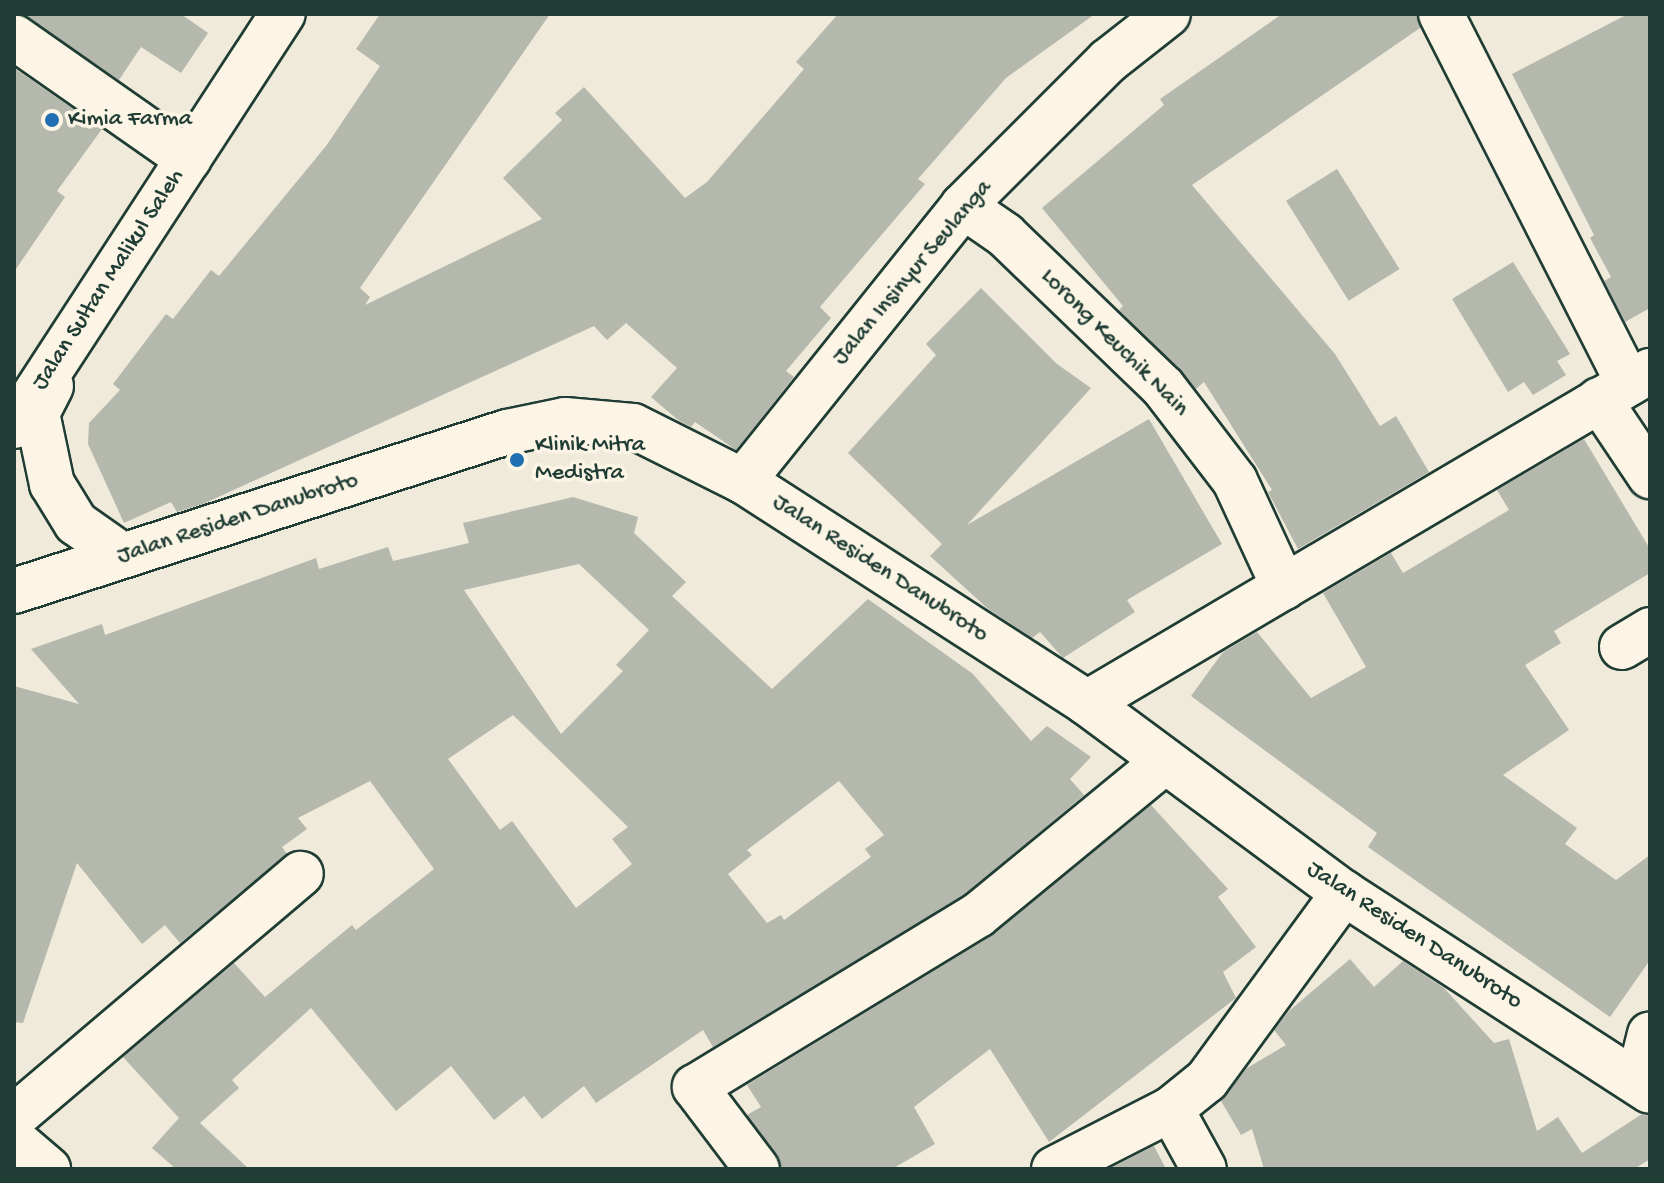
<!DOCTYPE html>
<style>
body{margin:0}
#map{position:relative;width:1664px;height:1183px;overflow:hidden;background:#efeada;font-family:"Gochi Hand",sans-serif}
div>[style]{position:absolute}
.building>*{inset:0;background:#b5b9ad;transform-origin:0 0}
.roads{filter:drop-shadow(2px 0 #1f3d34) drop-shadow(-2px 0 #1f3d34) drop-shadow(0 2px #1f3d34) drop-shadow(0 -2px #1f3d34)}
.minor>*{height:44px;margin:-22px;padding:0 22px;transform-origin:22px;border-radius:22px;background:#fcf5e5}
.major>*{height:44px;margin:-22px;padding:0 22px;transform-origin:22px;border-radius:22px;background:#fcf5e5}
.dots>*{width:22px;height:22px;translate:-50% -50%;box-sizing:border-box;border:4px solid #fcf5e5;border-radius:50%}
span{translate:-50% -50%;white-space:nowrap;text-align:center;line-height:1.15;-webkit-text-stroke:7px #fcf5e5;paint-order:stroke}
.poi-label{font-size:24px;color:#1f3d34}
.left{translate:0 -50%;text-align:left}
.street-label{font-size:24px;color:#1f3d34}
.frame{position:absolute;inset:0;border:16px solid #1f3d34;pointer-events:none}
</style>
<div id="map">
<div class="building">
<i style="clip-path:polygon(22px 14px,181px 14px,208px 33px,181px 73px,141px 47px,119px 80px)"></i>
<i style="clip-path:polygon(380px 14px,550px 14px,360px 288px,370px 297px,365px 305px,542px 219px,503px 178px,562px 120px,555px 113px,584px 87px,685px 198px,707px 182px,804px 69px,796px 62px,838px 14px,1095px 14px,1006px 78px,918px 179px,925px 184px,820px 307px,831px 318px,786px 371px,794px 377px,736px 450px,695px 422px,691px 427px,678px 420px,651px 397px,677px 368px,626px 323px,607px 340px,594px 326px,203px 504px,177px 512px,171px 502px,124px 523px,88px 444px,89px 423px,120px 390px,113px 384px,166px 314px,173px 319px,211px 270px,219px 276px,326px 146px,380px 66px,356px 49px)"></i>
<i style="clip-path:polygon(1282px 14px,1416px 14px,1420px 28px,1192px 185px,1335px 354px,1380px 426px,1396px 416px,1429px 472px,1298px 549px,1268px 492px,1272px 490px,1204px 382px,1196px 389px,1119px 310px,1123px 306px,1042px 208px,1164px 105px,1160px 99px)"></i>
<i style="clip-path:polygon(1628px 14px,1650px 14px,1650px 308px,1625px 322px,1604px 281px,1611px 277px,1590px 238px,1594px 235px,1512px 74px)"></i>
<i style="clip-path:polygon(14px 68px,102px 129px,57px 191px,65px 197px,14px 272px)"></i>
<i style="left:1337px;top:169px;width:118px;height:60px;rotate:58deg"></i>
<i style="clip-path:polygon(1513px 262px,1570px 354px,1557px 361px,1566px 375px,1533px 395px,1524px 382px,1508px 392px,1452px 299px)"></i>
<i style="clip-path:polygon(981px 288px,1057px 364px,1091px 388px,967px 525px,1149px 419px,1222px 544px,1127px 600px,1135px 612px,1063px 658px,1040px 632px,1032px 638px,987px 608px,930px 556px,942px 544px,848px 453px,936px 355px,926px 344px)"></i>
<i style="clip-path:polygon(1584px 439px,1650px 549px,1650px 573px,1554px 631px,1561px 643px,1525px 665px,1569px 730px,1503px 775px,1577px 828px,1565px 844px,1616px 880px,1650px 855px,1650px 960px,1610px 1017px,1368px 847px,1377px 833px,1191px 696px,1223px 652px,1257px 632px,1311px 698px,1366px 667px,1323px 593px,1391px 553px,1403px 573px,1509px 510px,1497px 490px)"></i>
<i style="clip-path:polygon(evenodd,573px 497px,638px 517px,634px 533px,686px 582px,672px 596px,772px 689px,868px 599px,973px 674px,1031px 741px,1047px 726px,1091px 757px,1070px 779px,1084px 795px,964px 895px,713px 1047px,703px 1030px,596px 1103px,584px 1086px,542px 1119px,524px 1096px,494px 1120px,451px 1066px,396px 1111px,311px 1008px,232px 1080px,239px 1088px,200px 1123px,249px 1169px,176px 1169px,152px 1148px,179px 1118px,123px 1057px,234px 963px,265px 997px,352px 925px,356px 930px,434px 869px,370px 781px,298px 818px,307px 829px,282px 847px,287px 854px,180px 943px,165px 925px,142px 944px,77px 863px,23px 1023px,14px 1022px,14px 686px,79px 704px,31px 649px,102px 624px,105px 635px,316px 558px,319px 569px,388px 547px,393px 561px,469px 543px,463px 523px,573px 497px,579px 564px,649px 630px,616px 665px,623px 671px,561px 734px,464px 590px,579px 564px,573px 497px,513px 715px,628px 827px,612px 839px,632px 864px,576px 908px,512px 821px,500px 830px,448px 759px,513px 715px,573px 497px,839px 781px,884px 835px,865px 849px,871px 857px,784px 920px,781px 915px,767px 923px,728px 874px,752px 855px,747px 850px,839px 781px)"></i>
<i style="clip-path:polygon(1151px 805px,1228px 889px,1218px 897px,1256px 947px,1223px 972px,1236px 998px,1049px 1142px,990px 1049px,914px 1107px,935px 1144px,892px 1169px,781px 1169px,747px 1115px,761px 1107px,747px 1085px,991px 936px)"></i>
<i style="clip-path:polygon(1350px 959px,1374px 987px,1403px 961px,1444px 988px,1494px 1043px,1509px 1039px,1537px 1131px,1558px 1117px,1582px 1153px,1642px 1114px,1650px 1116px,1650px 1159px,1634px 1169px,1264px 1169px,1252px 1129px,1241px 1135px,1221px 1101px,1247px 1068px,1286px 1045px,1274px 1030px,1289px 1011px)"></i>
<i style="clip-path:polygon(1154px 1146px,1166px 1169px,1109px 1169px)"></i>
</div>
<div class="roads">
<div class="minor">
<i style="left:1441px;top:14px;width:414px;rotate:63.1deg"></i>
<i style="left:14px;top:37px;width:213px;rotate:35deg"></i>
<i style="left:963px;top:206px;width:51px;rotate:34.6deg"></i>
<i style="left:1005px;top:235px;width:219px;rotate:43.9deg"></i>
<i style="left:1163px;top:387px;width:118px;rotate:52.5deg"></i>
<i style="left:1235px;top:481px;width:117px;rotate:65.2deg"></i>
<i style="left:1599px;top:400px;width:92px;rotate:56.1deg"></i>
<i style="left:743px;top:481px;width:352px;rotate:-51.3deg"></i>
<i style="left:963px;top:206px;width:205px;rotate:-45deg"></i>
<i style="left:1108px;top:61px;width:76px;rotate:-38.1deg"></i>
<i style="left:14px;top:591px;width:518px;rotate:-17.88deg"></i>
<i style="left:507px;top:432px;width:59px;rotate:-11.7deg"></i>
<i style="left:565px;top:420px;width:68px;rotate:5deg"></i>
<i style="left:633px;top:426px;width:123px;rotate:26.6deg"></i>
<i style="left:743px;top:481px;width:409px;rotate:32.8deg"></i>
<i style="left:1087px;top:703px;width:320px;rotate:36.5deg"></i>
<i style="left:1344px;top:893px;width:364px;rotate:32.9deg"></i>
<i style="left:1622px;top:647px;width:33px;rotate:-31deg"></i>
<i style="left:1087px;top:703px;width:654px;rotate:-30.53deg"></i>
<i style="left:1638px;top:1082px;width:49px;rotate:-76deg"></i>
<i style="left:1171px;top:1109px;width:68px;rotate:61.2deg"></i>
<i style="left:14px;top:1117px;width:376px;rotate:-40.3deg"></i>
<i style="left:14px;top:1140px;width:45px;rotate:40.5deg"></i>
<i style="left:757px;top:1169px;width:103px;rotate:-127.1deg"></i>
<i style="left:695px;top:1087px;width:331px;rotate:-31.3deg"></i>
<i style="left:978px;top:915px;width:241px;rotate:-39.4deg"></i>
<i style="left:1054px;top:1169px;width:131px;rotate:-27.1deg"></i>
<i style="left:1171px;top:1109px;width:46px;rotate:-38.9deg"></i>
<i style="left:1207px;top:1080px;width:232px;rotate:-53.8deg"></i>
</div>
<div class="major">
<i style="left:51px;top:386px;width:30px;rotate:117deg"></i>
<i style="left:37px;top:413px;width:73px;rotate:78.1deg"></i>
<i style="left:52px;top:484px;width:46px;rotate:58.4deg"></i>
<i style="left:76px;top:523px;width:57px;rotate:35.1deg"></i>
<i style="left:14px;top:426px;width:492px;rotate:-56.9deg"></i>
</div>
</div>
<div class="dots">
<i style="left:52px;top:120px;background:#1f6fb2"></i>
<i style="left:517px;top:460px;background:#1f6fb2"></i>
</div>
<div class="poi-label">
<span class="left" style="left:68px;top:120px">Kimia Farma</span>
<span class="left" style="left:535px;top:460px">Klinik Mitra<br>Medistra</span>
</div>
<div class="street-label">
<span style="left:913px;top:273px;rotate:-50deg">Jalan Insinyur Seulanga</span>
<span style="left:109px;top:280px;rotate:-57deg">Jalan Sultan Malikul Saleh</span>
<span style="left:1114px;top:343px;rotate:45deg">Lorong Keuchik Nain</span>
<span style="left:238px;top:519px;rotate:-18deg">Jalan Residen Danubroto</span>
<span style="left:880px;top:569px;rotate:33deg">Jalan Residen Danubroto</span>
<span style="left:1414px;top:936px;rotate:33deg">Jalan Residen Danubroto</span>
</div>
<div class="frame"></div>
</div>
